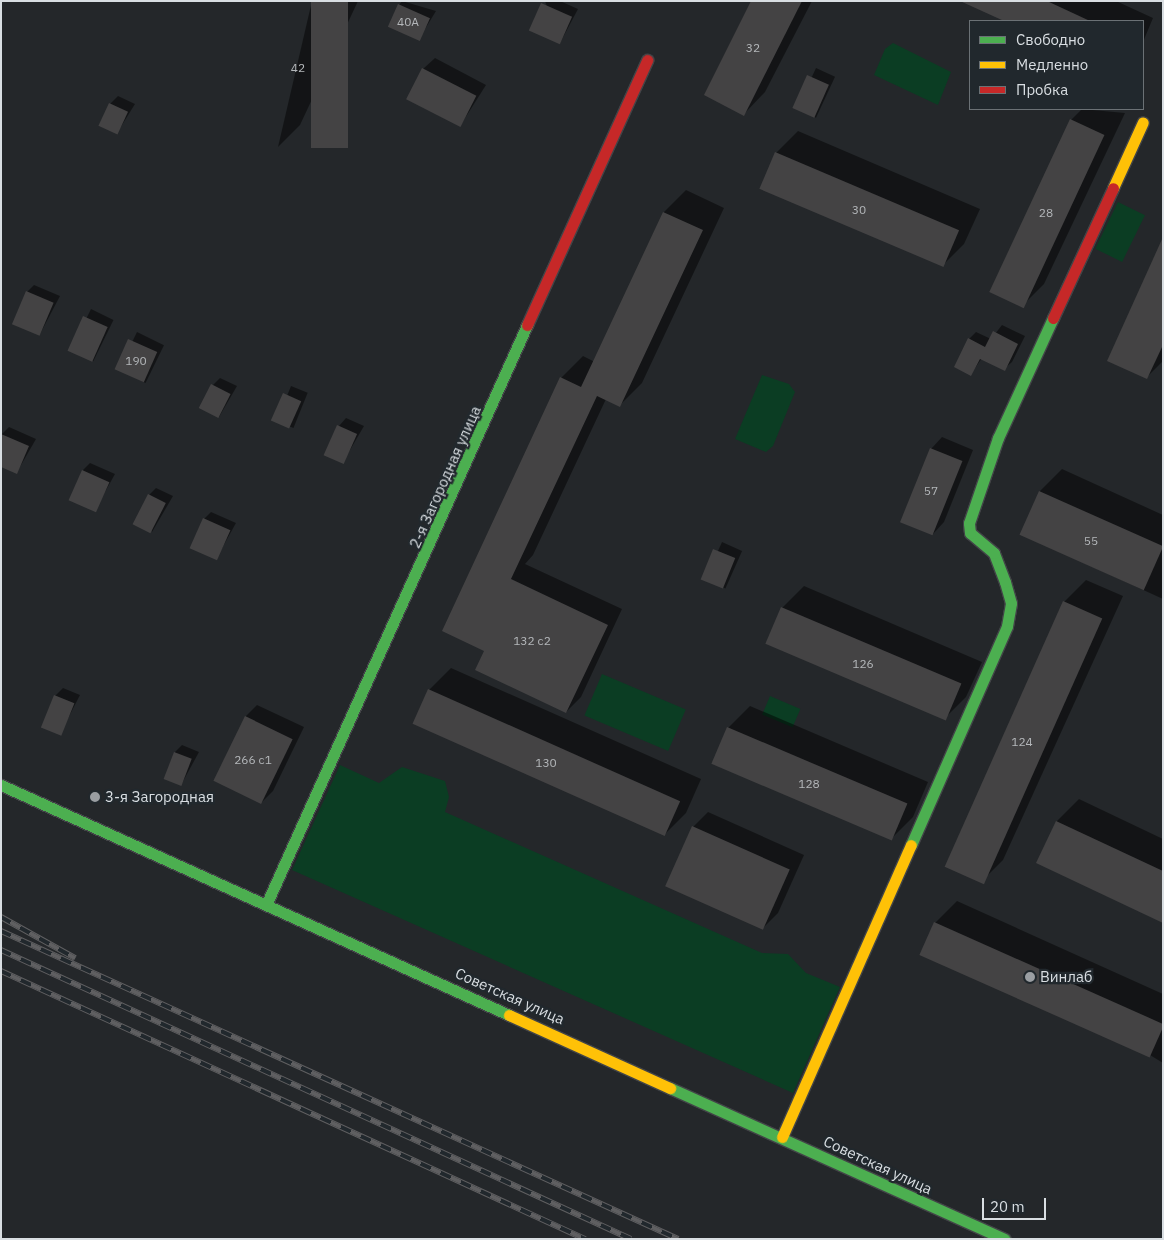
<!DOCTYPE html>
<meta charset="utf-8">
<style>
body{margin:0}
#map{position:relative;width:1164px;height:1240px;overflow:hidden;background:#24272a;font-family:"IBM Plex Sans",sans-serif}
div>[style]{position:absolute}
.green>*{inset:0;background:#0b3d23;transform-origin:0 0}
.shadow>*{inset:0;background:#0007;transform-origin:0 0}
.building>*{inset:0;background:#444344;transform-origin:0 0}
.roads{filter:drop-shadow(1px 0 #424447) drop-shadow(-1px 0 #424447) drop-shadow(0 1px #424447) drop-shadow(0 -1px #424447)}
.fast>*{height:11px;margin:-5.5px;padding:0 5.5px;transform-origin:5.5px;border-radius:5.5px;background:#4caf50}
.slow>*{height:11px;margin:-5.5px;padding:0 5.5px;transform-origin:5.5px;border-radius:5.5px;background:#ffc107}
.jam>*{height:11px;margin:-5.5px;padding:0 5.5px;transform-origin:5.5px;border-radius:5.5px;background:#c62828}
.rail>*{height:5.5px;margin-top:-2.75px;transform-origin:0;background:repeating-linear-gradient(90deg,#21282d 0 11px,#5f5f61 0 22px);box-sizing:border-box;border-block:1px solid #5f5f61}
.dots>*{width:14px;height:14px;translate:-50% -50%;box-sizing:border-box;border:2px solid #21282d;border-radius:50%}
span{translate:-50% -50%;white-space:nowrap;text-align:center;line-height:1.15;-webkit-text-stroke:4.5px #21282d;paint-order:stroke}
.number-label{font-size:12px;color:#b4b7ba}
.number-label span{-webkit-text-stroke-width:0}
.street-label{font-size:15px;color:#d9dee2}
.poi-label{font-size:15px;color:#d9dee2}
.left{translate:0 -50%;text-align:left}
.frame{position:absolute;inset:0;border:2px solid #d9dee2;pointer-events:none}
.legend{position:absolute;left:969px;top:20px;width:175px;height:90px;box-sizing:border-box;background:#21282d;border:1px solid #6b7175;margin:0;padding:6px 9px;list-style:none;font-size:15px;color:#d9dee2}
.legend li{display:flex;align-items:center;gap:10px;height:25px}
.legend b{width:25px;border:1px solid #6b7175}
.scale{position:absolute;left:982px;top:1198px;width:64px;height:22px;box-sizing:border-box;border:2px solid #d9dee2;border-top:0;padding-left:6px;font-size:15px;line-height:18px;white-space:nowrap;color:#d9dee2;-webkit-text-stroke:4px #21282d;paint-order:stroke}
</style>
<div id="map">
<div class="green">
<i style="clip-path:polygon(893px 43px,951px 72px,938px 105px,874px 75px,885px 49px)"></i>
<i style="left:1118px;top:202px;width:30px;height:52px;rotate:26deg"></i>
<i style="clip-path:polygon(762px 375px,789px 384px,795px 392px,773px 446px,766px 452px,735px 439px)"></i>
<i style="left:602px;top:674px;width:91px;height:45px;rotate:23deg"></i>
<i style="left:770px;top:696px;width:33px;height:20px;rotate:23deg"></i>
<i style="clip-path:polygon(340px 765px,379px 783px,402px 767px,445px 781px,449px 797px,445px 812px,762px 953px,788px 954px,806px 973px,840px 987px,793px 1093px,292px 870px)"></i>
</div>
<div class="shadow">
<i style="clip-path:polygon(312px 1px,358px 1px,300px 125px,278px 147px)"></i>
<i style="clip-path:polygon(402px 1px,436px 11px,419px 39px,399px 5px)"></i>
<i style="clip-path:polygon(545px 1px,560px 1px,578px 9px,560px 43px)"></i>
<i style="clip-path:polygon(753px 1px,812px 1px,765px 92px,744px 114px)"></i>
<i style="clip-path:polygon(963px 1px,1116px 1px,1153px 18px,1143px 42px,1143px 21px,1007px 21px)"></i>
<i style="clip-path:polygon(435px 58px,486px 85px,460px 126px,423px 69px)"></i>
<i style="left:816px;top:68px;width:21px;height:45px;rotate:25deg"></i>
<i style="clip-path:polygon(118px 96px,135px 104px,117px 133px,110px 104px)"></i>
<i style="clip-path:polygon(1082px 109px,1125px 113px,1044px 284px,1022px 306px,1071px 120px)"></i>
<i style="clip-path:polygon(798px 131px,980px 209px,964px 244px,942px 266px,776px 153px)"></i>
<i style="clip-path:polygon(686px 190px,724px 208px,642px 383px,620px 405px,606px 399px,533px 555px,525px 564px,622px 609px,581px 697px,566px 712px,486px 650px,561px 378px,583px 356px,595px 362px,664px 212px)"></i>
<i style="clip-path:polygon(1163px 240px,1163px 361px,1147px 377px)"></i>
<i style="clip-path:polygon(34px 285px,60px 296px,40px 334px,27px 292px)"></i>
<i style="left:91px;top:309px;width:25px;height:46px;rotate:26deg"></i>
<i style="clip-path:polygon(1002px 325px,1025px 336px,1012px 362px,1004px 369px,982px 358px,971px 374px,969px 339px,976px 332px,991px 339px)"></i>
<i style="left:137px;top:332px;width:30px;height:42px;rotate:26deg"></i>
<i style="clip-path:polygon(220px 378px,237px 386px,219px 417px,213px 385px)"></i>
<i style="left:291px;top:386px;width:18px;height:38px;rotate:22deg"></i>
<i style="clip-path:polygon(346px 418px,364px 426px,343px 462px,339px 426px)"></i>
<i style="clip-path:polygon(9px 427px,36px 439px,17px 472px,1px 435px)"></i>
<i style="clip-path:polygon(942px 437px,973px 450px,944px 522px,933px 534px,931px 449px)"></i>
<i style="clip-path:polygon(90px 463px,115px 474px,95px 510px,83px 470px)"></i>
<i style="clip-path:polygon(1062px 469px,1163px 515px,1163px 599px,1021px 534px,1040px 491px)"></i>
<i style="clip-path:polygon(156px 488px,173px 496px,152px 532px,149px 495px)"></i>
<i style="clip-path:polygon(211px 512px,236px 523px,216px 559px,204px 519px)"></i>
<i style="left:722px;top:542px;width:22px;height:41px;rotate:24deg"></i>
<i style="clip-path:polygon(1086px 580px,1123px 596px,1003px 860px,981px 882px,1064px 602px)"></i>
<i style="clip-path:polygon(804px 586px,982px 662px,966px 697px,944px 719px,782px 608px)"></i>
<i style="clip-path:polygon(451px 668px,701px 779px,686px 813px,664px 835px,429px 690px)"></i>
<i style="clip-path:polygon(63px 688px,80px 695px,60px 734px,55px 696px)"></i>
<i style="clip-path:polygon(257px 705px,304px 727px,273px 791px,262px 802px,215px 780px,246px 716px)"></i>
<i style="clip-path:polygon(750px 706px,928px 782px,913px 817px,891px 839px,728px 728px)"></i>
<i style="clip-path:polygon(182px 745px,199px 752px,181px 785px,175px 752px)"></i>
<i style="clip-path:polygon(1079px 799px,1163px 839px,1163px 921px,1038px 862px,1057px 821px)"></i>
<i style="clip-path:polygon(708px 812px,804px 855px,778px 913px,763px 928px,693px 827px)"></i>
<i style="clip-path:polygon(957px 901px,1163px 994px,1163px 1063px,935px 923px)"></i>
</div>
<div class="building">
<i style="left:311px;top:1px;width:37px;height:147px"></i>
<i style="clip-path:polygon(751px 1px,802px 1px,744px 116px,704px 95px)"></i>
<i style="clip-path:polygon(960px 1px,1047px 1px,1090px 21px,1004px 21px)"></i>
<i style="left:541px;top:3px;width:34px;height:30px;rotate:24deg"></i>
<i style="left:398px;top:4px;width:35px;height:25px;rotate:24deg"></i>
<i style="left:422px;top:68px;width:61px;height:35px;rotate:27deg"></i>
<i style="left:807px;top:75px;width:24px;height:36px;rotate:24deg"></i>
<i style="left:109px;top:103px;width:21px;height:25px;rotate:25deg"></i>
<i style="left:1070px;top:119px;width:38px;height:191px;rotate:25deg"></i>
<i style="left:775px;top:152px;width:200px;height:40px;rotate:23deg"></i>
<i style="clip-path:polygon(663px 212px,703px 230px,620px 407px,597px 396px,511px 579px,608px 625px,566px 713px,475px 670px,484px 651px,442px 631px,560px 377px,581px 387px)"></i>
<i style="clip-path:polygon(1163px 237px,1163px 345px,1147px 379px,1107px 361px)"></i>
<i style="left:26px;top:291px;width:30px;height:36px;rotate:23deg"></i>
<i style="left:83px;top:316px;width:27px;height:38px;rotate:24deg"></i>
<i style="clip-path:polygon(993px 331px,1018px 344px,1005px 371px,980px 359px,971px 376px,954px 367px,968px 338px,985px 347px)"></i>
<i style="left:128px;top:339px;width:32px;height:33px;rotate:24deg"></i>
<i style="left:211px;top:384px;width:22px;height:27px;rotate:27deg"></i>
<i style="left:283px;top:393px;width:20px;height:30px;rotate:24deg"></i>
<i style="left:337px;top:425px;width:22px;height:33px;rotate:24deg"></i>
<i style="clip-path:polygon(1px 434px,29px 446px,17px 474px,1px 467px)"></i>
<i style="left:930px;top:448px;width:35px;height:80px;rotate:22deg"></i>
<i style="left:82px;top:470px;width:30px;height:33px;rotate:24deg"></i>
<i style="left:1039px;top:491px;width:136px;height:48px;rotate:24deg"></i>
<i style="left:148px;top:494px;width:20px;height:34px;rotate:27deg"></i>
<i style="left:203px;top:518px;width:30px;height:33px;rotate:24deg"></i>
<i style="left:713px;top:549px;width:24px;height:33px;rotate:22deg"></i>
<i style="left:1063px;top:601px;width:43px;height:291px;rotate:24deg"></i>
<i style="left:781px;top:607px;width:196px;height:40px;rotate:23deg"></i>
<i style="left:428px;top:689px;width:276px;height:38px;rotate:24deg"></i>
<i style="left:54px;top:695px;width:22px;height:35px;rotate:22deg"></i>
<i style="left:245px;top:716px;width:53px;height:72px;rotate:26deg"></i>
<i style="left:727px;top:727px;width:196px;height:40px;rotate:23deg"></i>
<i style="left:174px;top:752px;width:19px;height:29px;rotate:21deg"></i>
<i style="clip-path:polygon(1056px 821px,1163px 871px,1163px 923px,1036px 863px)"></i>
<i style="left:692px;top:826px;width:107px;height:66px;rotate:24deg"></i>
<i style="left:934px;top:922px;width:252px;height:36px;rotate:24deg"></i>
</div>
<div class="roads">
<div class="fast">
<i style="left:1px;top:785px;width:558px;rotate:24.36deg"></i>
<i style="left:911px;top:845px;width:239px;rotate:-66.3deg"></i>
<i style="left:1007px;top:626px;width:23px;rotate:-80deg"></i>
<i style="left:1011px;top:603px;width:22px;rotate:-106deg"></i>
<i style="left:1005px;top:582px;width:31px;rotate:-111deg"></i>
<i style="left:994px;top:553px;width:31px;rotate:-140deg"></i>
<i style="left:970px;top:533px;width:10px;rotate:-96deg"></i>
<i style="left:969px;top:523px;width:90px;rotate:-71.2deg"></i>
<i style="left:998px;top:438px;width:132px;rotate:-65.4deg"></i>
<i style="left:266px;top:905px;width:636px;rotate:-65.77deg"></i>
<i style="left:670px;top:1088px;width:367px;rotate:24.3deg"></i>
</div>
<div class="slow">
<i style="left:1113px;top:188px;width:72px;rotate:-65.6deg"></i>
<i style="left:509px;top:1015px;width:177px;rotate:24.4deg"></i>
<i style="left:782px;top:1137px;width:319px;rotate:-66.2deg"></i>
</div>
<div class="jam">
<i style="left:1053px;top:318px;width:143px;rotate:-65.2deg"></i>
<i style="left:527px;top:325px;width:291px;rotate:-65.6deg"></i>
</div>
</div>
<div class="rail">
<i style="left:1px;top:917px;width:85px;rotate:29deg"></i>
<i style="left:1px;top:931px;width:744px;rotate:24.46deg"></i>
<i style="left:1px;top:950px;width:693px;rotate:24.64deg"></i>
<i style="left:1px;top:971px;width:643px;rotate:24.65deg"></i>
</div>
<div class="dots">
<i style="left:95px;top:797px;background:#9a9ea2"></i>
<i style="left:1030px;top:977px;background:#9a9ea2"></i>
</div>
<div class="number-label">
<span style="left:408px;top:22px">40А</span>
<span style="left:753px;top:48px">32</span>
<span style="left:298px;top:68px">42</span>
<span style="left:859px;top:210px">30</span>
<span style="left:1046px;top:213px">28</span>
<span style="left:136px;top:361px">190</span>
<span style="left:931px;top:491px">57</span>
<span style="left:1091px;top:541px">55</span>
<span style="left:532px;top:641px">132 с2</span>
<span style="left:863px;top:664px">126</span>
<span style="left:1022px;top:742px">124</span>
<span style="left:253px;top:760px">266 с1</span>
<span style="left:546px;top:763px">130</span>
<span style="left:809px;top:784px">128</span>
</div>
<div class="street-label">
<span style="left:445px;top:477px;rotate:-66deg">2-я Загородная улица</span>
<span style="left:510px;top:996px;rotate:24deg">Советская улица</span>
<span style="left:878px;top:1165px;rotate:25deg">Советская улица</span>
</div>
<div class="poi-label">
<span class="left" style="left:105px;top:797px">3-я Загородная</span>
<span class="left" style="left:1040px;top:977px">Винлаб</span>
</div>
<div class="frame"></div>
<ul class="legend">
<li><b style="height:6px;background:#4caf50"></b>Свободно</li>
<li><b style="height:6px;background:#ffc107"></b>Медленно</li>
<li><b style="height:6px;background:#c62828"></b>Пробка</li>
</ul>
<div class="scale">20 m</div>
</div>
